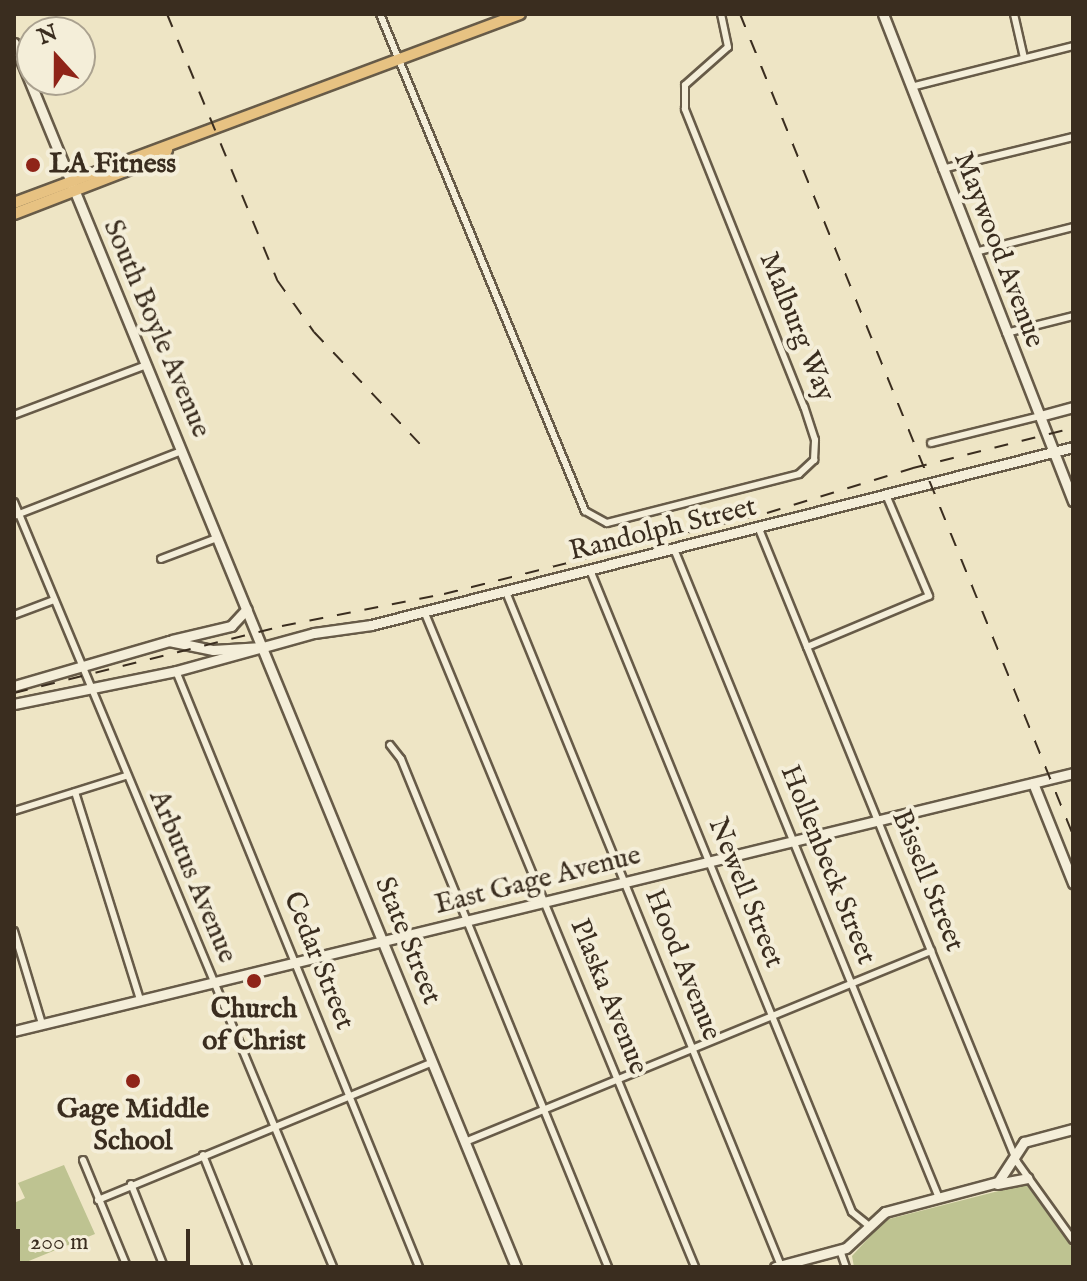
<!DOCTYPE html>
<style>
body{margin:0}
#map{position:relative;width:1087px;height:1281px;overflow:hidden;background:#eee5c5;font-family:"IM FELL English",serif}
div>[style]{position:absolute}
.green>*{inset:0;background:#bec391}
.roads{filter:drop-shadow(2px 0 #675b48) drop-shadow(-2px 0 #675b48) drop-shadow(0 2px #675b48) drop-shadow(0 -2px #675b48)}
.street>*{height:6px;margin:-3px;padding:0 3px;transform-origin:3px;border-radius:3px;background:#f4eed9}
.secondary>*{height:9px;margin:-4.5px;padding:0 4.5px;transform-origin:4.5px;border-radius:4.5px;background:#f4eed9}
.primary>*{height:10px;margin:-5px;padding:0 5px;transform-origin:5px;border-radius:5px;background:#e7c282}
.rail>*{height:2px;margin-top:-1px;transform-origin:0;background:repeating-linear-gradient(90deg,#3a2d1f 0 14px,transparent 0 28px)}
.dots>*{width:22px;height:22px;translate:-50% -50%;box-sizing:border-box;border:4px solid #f4eed9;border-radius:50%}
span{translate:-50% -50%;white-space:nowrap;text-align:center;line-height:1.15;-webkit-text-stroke:8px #f4eed9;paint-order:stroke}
.poi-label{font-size:28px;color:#3a2d1f;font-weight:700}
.left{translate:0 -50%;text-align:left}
.street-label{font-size:28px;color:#3a2d1f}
.frame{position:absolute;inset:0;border:16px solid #3a2d1f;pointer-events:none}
.north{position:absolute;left:16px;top:16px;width:80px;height:80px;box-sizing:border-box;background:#f4eed9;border:2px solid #aaa18f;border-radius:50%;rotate:339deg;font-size:22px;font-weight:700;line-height:32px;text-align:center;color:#3a2d1f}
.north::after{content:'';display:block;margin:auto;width:28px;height:36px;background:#8f2418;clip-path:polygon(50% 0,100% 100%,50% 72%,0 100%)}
.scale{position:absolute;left:16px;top:1229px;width:174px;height:36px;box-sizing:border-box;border:4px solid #3a2d1f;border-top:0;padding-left:10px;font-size:24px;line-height:28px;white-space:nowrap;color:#3a2d1f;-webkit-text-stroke:6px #f4eed9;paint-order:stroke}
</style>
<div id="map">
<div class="green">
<i style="clip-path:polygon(64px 1165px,95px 1234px,14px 1267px,14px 1203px,25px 1198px,18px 1183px)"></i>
<i style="clip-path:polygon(1026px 1184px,1073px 1249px,1073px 1267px,854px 1267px,852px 1256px,885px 1220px)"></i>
</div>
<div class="roads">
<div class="street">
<i style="left:380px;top:14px;width:538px;rotate:67.59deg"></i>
<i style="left:585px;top:511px;width:25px;rotate:29deg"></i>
<i style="left:607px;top:523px;width:198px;rotate:-14.3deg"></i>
<i style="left:799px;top:474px;width:21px;rotate:-43deg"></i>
<i style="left:814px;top:460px;width:20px;rotate:-87deg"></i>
<i style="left:815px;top:440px;width:35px;rotate:-108deg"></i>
<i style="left:804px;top:407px;width:321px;rotate:-111.8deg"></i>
<i style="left:685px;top:109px;width:24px;rotate:-90deg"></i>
<i style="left:685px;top:85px;width:57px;rotate:-41.5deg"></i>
<i style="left:728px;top:47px;width:34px;rotate:-102deg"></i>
<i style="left:1014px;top:14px;width:45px;rotate:77.2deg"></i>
<i style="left:911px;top:87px;width:167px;rotate:-14.2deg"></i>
<i style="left:942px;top:169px;width:135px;rotate:-13.7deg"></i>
<i style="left:975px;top:252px;width:101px;rotate:-14.3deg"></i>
<i style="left:1006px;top:333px;width:69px;rotate:-14.2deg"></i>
<i style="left:14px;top:415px;width:141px;rotate:-20.7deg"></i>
<i style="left:931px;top:443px;width:112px;rotate:-13.9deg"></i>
<i style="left:14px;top:502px;width:829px;rotate:67.36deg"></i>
<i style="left:14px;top:516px;width:180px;rotate:-21.2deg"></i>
<i style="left:759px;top:529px;width:684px;rotate:67.83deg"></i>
<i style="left:1017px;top:1162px;width:96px;rotate:54.3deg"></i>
<i style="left:674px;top:549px;width:701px;rotate:67.79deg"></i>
<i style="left:161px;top:559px;width:60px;rotate:-20.6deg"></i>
<i style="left:590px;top:570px;width:693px;rotate:67.8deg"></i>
<i style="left:852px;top:1212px;width:22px;rotate:39deg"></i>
<i style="left:506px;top:592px;width:728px;rotate:67.8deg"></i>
<i style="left:424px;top:611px;width:710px;rotate:67.55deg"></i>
<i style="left:14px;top:615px;width:43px;rotate:-20.6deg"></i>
<i style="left:807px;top:647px;width:132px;rotate:-22.7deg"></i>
<i style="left:929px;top:596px;width:108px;rotate:-113deg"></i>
<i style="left:176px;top:671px;width:644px;rotate:67.82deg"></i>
<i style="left:390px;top:745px;width:18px;rotate:52deg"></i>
<i style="left:401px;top:759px;width:549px;rotate:67.83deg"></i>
<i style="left:75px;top:792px;width:218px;rotate:72.6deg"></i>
<i style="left:14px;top:811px;width:117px;rotate:-17.4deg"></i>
<i style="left:14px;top:931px;width:97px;rotate:73.2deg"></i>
<i style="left:465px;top:1142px;width:504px;rotate:-22.29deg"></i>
<i style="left:203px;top:1155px;width:121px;rotate:68.1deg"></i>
<i style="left:83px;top:1160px;width:116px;rotate:67.6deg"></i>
<i style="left:131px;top:1184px;width:89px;rotate:68.3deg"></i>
<i style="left:98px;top:1200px;width:361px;rotate:-22.4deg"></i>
<i style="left:840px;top:1250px;width:18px;rotate:71deg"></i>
</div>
<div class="secondary">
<i style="left:883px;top:14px;width:523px;rotate:68.69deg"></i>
<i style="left:14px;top:43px;width:1323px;rotate:67.7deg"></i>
<i style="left:1040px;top:416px;width:34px;rotate:-15deg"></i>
<i style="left:172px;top:640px;width:61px;rotate:-13.3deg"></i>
<i style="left:231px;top:626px;width:23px;rotate:-47deg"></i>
<i style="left:14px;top:686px;width:161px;rotate:-16.2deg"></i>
<i style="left:169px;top:641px;width:45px;rotate:11.6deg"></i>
<i style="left:213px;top:650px;width:49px;rotate:-3.5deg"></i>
<i style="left:14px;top:704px;width:165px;rotate:-11.5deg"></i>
<i style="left:176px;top:671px;width:143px;rotate:-15.4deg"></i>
<i style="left:314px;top:633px;width:58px;rotate:-8deg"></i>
<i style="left:371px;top:625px;width:724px;rotate:-14.23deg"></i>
<i style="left:1033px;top:783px;width:108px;rotate:68.2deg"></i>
<i style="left:14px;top:1031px;width:1090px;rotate:-13.69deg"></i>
<i style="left:997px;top:1184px;width:31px;rotate:-11deg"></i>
<i style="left:775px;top:1267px;width:73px;rotate:-15deg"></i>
<i style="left:846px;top:1248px;width:53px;rotate:-42.7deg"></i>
<i style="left:885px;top:1212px;width:117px;rotate:-14.9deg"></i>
<i style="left:998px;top:1182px;width:48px;rotate:-57deg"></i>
<i style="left:1024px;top:1142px;width:51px;rotate:-14.9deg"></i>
</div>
<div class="primary">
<i style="left:14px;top:203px;width:540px;rotate:-20.48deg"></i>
<i style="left:14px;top:214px;width:161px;rotate:-21.1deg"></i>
<i style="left:164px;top:156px;width:7px;rotate:-63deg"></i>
</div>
</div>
<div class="rail">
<i style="left:167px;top:14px;width:288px;rotate:67.5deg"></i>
<i style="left:277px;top:280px;width:64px;rotate:54.6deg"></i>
<i style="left:314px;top:332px;width:154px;rotate:46.6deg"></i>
<i style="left:740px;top:14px;width:886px;rotate:67.92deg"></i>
<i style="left:14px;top:693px;width:276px;rotate:-14deg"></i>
<i style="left:282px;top:626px;width:165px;rotate:-11.2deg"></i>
<i style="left:444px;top:594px;width:333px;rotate:-14.1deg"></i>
<i style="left:767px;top:513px;width:153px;rotate:-17.1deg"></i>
<i style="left:913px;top:468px;width:165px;rotate:-14deg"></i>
</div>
<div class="dots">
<i style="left:33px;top:165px;background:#8f2418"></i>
<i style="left:254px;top:981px;background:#8f2418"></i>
<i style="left:133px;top:1081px;background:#8f2418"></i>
</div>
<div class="poi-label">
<span class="left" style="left:49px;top:165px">LA Fitness</span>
<span style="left:254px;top:1026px">Church<br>of Christ</span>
<span style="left:133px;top:1126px">Gage Middle<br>School</span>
</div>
<div class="street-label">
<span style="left:998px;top:250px;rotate:69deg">Maywood Avenue</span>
<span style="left:796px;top:327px;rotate:68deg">Malburg Way</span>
<span style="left:156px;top:329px;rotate:67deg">South Boyle Avenue</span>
<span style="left:663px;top:530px;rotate:-14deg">Randolph Street</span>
<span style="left:827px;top:865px;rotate:68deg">Hollenbeck Street</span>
<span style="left:192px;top:877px;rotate:67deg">Arbutus Avenue</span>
<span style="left:538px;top:881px;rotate:-14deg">East Gage Avenue</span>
<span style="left:927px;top:881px;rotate:68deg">Bissell Street</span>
<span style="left:745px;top:893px;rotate:68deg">Newell Street</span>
<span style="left:407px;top:941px;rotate:68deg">State Street</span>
<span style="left:318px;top:961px;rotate:68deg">Cedar Street</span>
<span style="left:682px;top:965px;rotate:68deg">Hood Avenue</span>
<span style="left:608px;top:997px;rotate:68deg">Plaska Avenue</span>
</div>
<div class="frame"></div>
<div class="north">N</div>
<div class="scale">200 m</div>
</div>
